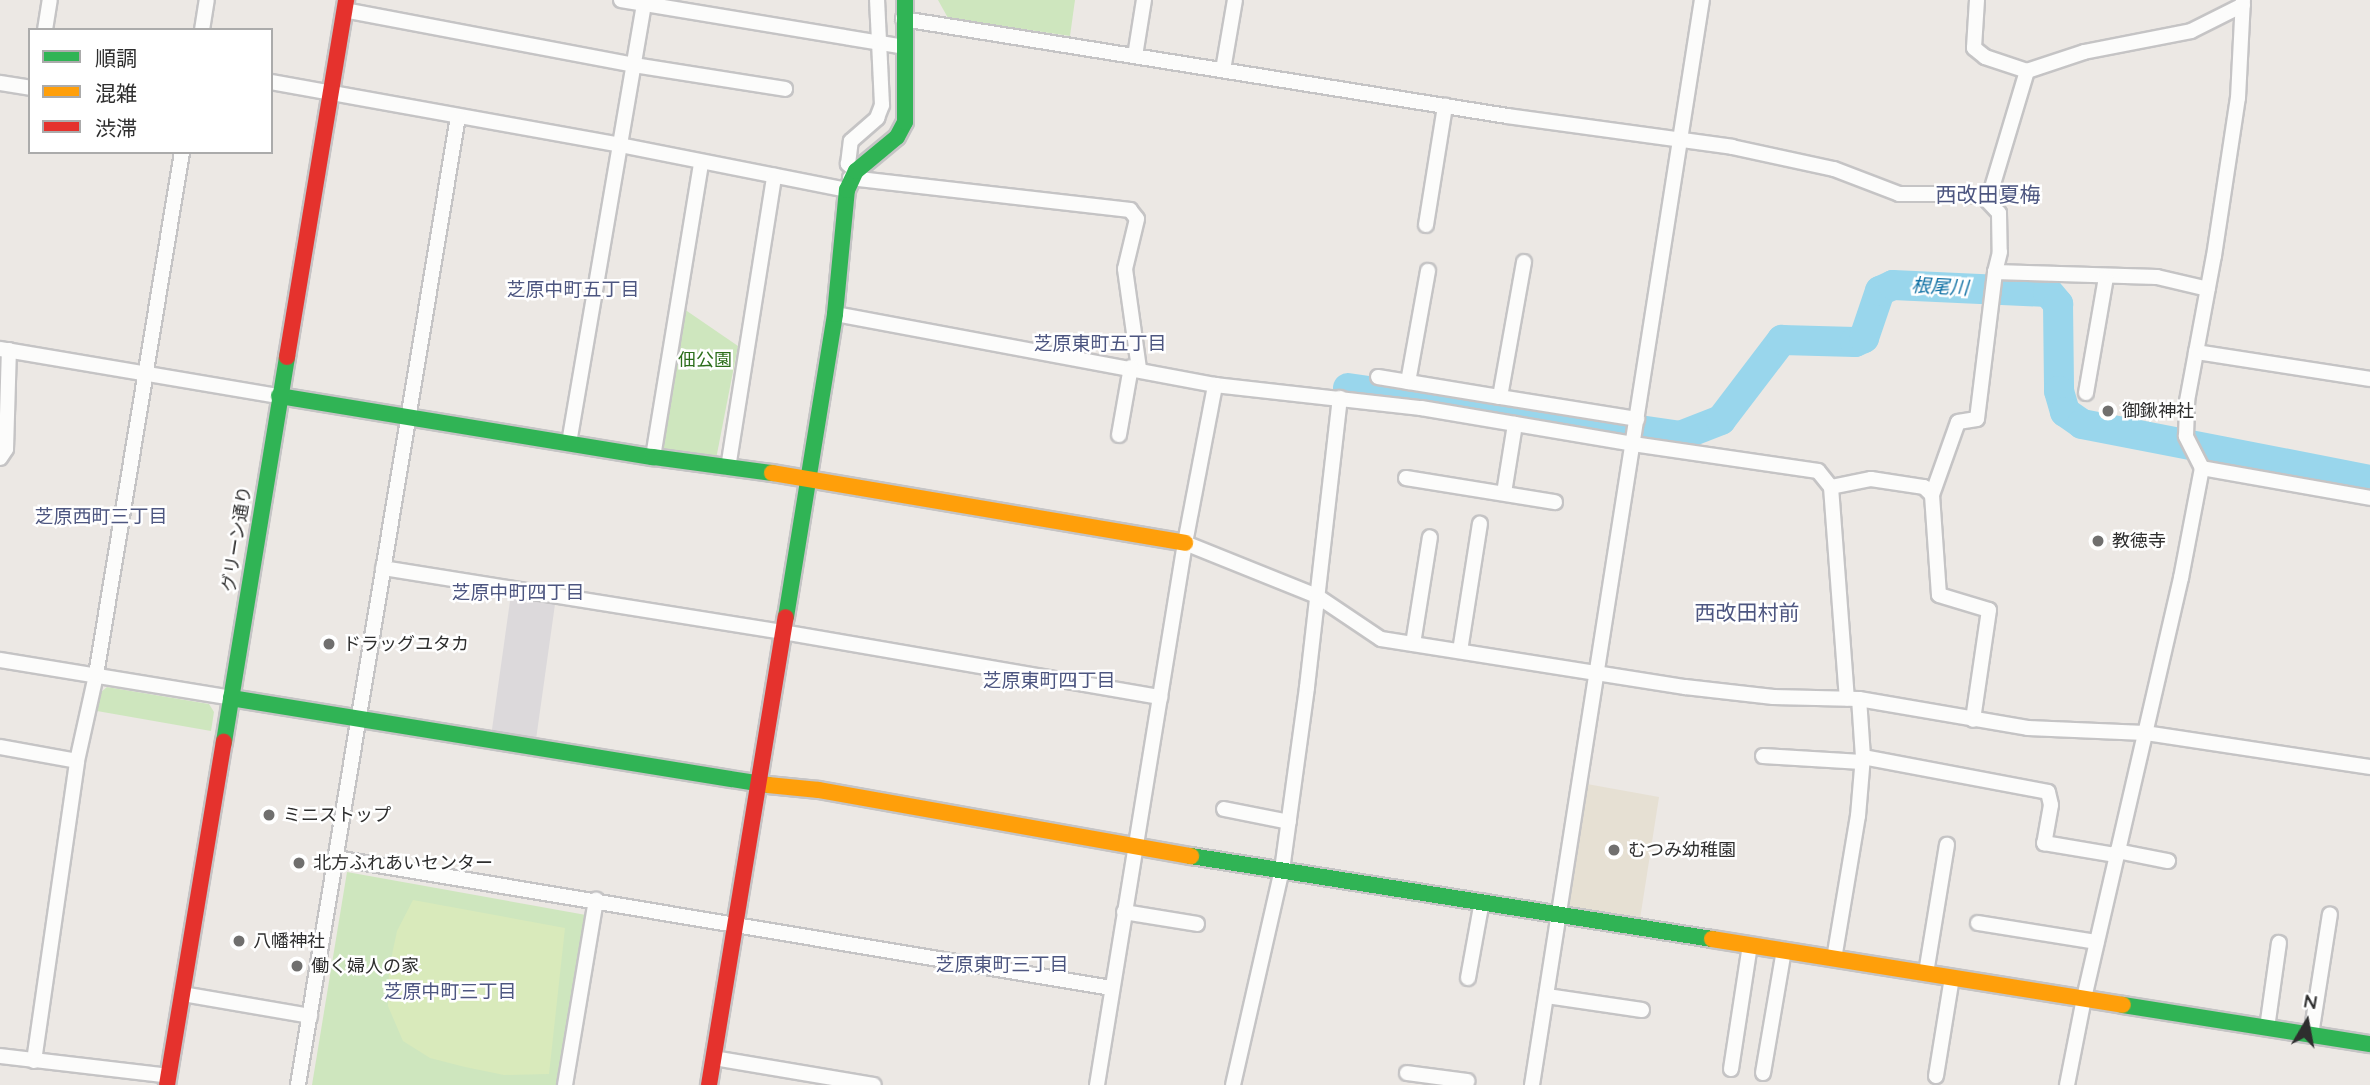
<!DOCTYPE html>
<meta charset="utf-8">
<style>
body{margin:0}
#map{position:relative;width:2370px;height:1085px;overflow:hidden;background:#ece8e4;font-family:Quicksand,"Noto Sans JP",sans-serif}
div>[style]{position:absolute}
.industrial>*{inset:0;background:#dcd9db;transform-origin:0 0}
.education>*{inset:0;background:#e6e0d3}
.green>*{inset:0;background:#cee6be}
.pitch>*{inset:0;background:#d9eabb}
.river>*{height:30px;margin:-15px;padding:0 15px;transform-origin:15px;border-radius:15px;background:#99d6ec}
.roads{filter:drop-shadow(2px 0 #c5c4c5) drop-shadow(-2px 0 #c5c4c5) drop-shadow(0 2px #c5c4c5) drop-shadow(0 -2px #c5c4c5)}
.street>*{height:14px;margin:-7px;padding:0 7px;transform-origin:7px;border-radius:7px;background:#fcfcfb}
.fast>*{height:16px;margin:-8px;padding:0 8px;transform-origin:8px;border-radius:8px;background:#30b455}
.slow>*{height:16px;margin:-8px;padding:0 8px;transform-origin:8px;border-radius:8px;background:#ff9f0a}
.jam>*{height:16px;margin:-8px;padding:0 8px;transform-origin:8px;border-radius:8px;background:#e5322d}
.dots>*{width:19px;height:19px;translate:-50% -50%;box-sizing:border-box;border:4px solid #fff;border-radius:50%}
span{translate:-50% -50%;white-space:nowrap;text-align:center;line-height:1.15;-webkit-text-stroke:5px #fff;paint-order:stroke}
.park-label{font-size:18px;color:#2c6e1b}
.poi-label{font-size:18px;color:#2e2e2e}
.left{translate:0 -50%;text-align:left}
.street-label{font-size:18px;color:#2e2e2e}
.water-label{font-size:19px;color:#0d6fa3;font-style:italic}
.neighbourhood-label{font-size:19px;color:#4d5680}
.quarter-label{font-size:21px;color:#4d5680}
.legend{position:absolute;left:28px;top:28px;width:245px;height:126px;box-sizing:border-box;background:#fff;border:2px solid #ababab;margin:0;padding:9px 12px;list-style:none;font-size:21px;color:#2e2e2e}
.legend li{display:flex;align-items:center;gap:14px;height:35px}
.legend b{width:35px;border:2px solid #ababab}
.north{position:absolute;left:2272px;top:987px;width:70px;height:70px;-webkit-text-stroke:5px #fff;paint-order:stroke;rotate:10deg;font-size:19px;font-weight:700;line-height:28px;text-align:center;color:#2e2e2e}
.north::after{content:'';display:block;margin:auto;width:24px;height:32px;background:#2e2e2e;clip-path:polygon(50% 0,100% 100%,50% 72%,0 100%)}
</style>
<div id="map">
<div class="industrial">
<i style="left:511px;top:594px;width:45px;height:140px;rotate:8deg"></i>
</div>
<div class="education">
<i style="clip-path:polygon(1587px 784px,1659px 797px,1640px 919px,1572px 909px,1569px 903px)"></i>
</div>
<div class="green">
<i style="clip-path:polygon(938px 0,1075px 0,1070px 36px,948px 18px)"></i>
<i style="clip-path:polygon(684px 309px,738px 346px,716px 459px,666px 452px,661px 443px)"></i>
<i style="clip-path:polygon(107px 687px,209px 704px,214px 712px,211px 731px,97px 711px,101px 692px)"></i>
<i style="clip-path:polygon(347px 872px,586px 915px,558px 1085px,312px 1085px)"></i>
</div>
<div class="pitch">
<i style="clip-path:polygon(413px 900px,565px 928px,549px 1074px,504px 1075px,465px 1067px,430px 1058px,403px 1041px,388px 1006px,389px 969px,397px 931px)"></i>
</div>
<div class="river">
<i style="left:1348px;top:388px;width:335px;rotate:8.2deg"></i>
<i style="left:1680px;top:436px;width:44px;rotate:-21.3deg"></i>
<i style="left:1721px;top:420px;width:101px;rotate:-52.7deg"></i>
<i style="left:1782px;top:340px;width:73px;rotate:1.6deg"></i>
<i style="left:1855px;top:342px;width:10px;rotate:-24deg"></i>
<i style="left:1864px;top:338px;width:50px;rotate:-71.2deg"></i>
<i style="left:1880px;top:291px;width:14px;rotate:-25deg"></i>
<i style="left:1893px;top:285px;width:155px;rotate:2.6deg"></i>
<i style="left:2048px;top:292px;width:16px;rotate:50deg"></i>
<i style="left:2058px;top:304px;width:87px;rotate:89.3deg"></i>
<i style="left:2059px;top:391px;width:22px;rotate:74deg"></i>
<i style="left:2065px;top:412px;width:21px;rotate:35deg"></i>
<i style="left:2082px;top:424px;width:293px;rotate:11deg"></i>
</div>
<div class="roads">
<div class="street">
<i style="left:621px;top:0;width:287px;rotate:9.4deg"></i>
<i style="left:1977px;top:0;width:48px;rotate:93.6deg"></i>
<i style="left:1974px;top:48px;width:14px;rotate:39deg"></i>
<i style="left:1985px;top:57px;width:44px;rotate:18.4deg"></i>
<i style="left:344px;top:10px;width:295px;rotate:10.7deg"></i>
<i style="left:634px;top:65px;width:153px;rotate:9deg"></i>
<i style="left:903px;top:19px;width:612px;rotate:9.12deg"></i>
<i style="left:1507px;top:116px;width:227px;rotate:7.8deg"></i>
<i style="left:1732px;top:147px;width:104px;rotate:12.2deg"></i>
<i style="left:1834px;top:169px;width:70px;rotate:21deg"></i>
<i style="left:1899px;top:194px;width:64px"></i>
<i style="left:1963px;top:194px;width:21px;rotate:8deg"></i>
<i style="left:1984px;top:197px;width:22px;rotate:47deg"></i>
<i style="left:1999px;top:213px;width:39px;rotate:89deg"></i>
<i style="left:2000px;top:252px;width:21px;rotate:104deg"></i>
<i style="left:1995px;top:272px;width:162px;rotate:1.8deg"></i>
<i style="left:2157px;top:277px;width:52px;rotate:13.2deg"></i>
<i style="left:45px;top:30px;width:30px;rotate:-81deg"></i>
<i style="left:202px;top:30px;width:30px;rotate:-81deg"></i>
<i style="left:1135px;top:56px;width:57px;rotate:-80.9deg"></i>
<i style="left:1223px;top:70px;width:71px;rotate:-80.3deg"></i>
<i style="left:271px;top:82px;width:355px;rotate:10.2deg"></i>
<i style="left:620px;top:145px;width:231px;rotate:11.2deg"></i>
<i style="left:0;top:83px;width:30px;rotate:9deg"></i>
<i style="left:856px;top:171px;width:11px;rotate:-139deg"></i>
<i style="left:848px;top:164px;width:23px;rotate:-83deg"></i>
<i style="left:851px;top:141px;width:35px;rotate:-41deg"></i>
<i style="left:877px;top:118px;width:14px;rotate:-69deg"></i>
<i style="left:882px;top:105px;width:105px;rotate:-92.7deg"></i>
<i style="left:850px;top:178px;width:282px;rotate:6.5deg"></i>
<i style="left:1130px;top:210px;width:11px;rotate:52deg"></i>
<i style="left:1137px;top:219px;width:51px;rotate:103.5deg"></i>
<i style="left:1125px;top:269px;width:101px;rotate:82deg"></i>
<i style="left:1988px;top:201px;width:136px;rotate:-73.3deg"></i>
<i style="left:2027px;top:71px;width:60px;rotate:-18.4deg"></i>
<i style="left:2084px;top:52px;width:109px;rotate:-11.1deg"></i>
<i style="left:2191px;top:31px;width:58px;rotate:-26.6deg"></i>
<i style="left:1426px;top:225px;width:121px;rotate:-80.9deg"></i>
<i style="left:1524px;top:262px;width:137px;rotate:100.1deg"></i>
<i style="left:1500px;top:397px;width:139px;rotate:9.1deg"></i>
<i style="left:835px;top:314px;width:387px;rotate:10.6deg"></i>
<i style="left:1215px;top:385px;width:207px;rotate:6.4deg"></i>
<i style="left:1421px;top:408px;width:215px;rotate:9.6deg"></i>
<i style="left:1633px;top:444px;width:187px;rotate:8.3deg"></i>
<i style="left:1818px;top:471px;width:21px;rotate:51deg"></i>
<i style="left:1831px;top:487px;width:212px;rotate:85.7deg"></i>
<i style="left:0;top:349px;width:283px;rotate:9.6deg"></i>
<i style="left:2196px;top:352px;width:176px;rotate:8.8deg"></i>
<i style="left:1378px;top:377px;width:124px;rotate:9.3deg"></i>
<i style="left:1408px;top:382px;width:113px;rotate:-79.8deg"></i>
<i style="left:2086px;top:393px;width:118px;rotate:-80.2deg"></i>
<i style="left:1119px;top:435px;width:69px;rotate:-80deg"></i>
<i style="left:569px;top:443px;width:449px;rotate:-80.3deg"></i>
<i style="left:653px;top:457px;width:298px;rotate:-80.7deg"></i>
<i style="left:0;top:458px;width:11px;rotate:-56deg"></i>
<i style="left:6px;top:449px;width:99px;rotate:-88.3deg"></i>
<i style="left:728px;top:468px;width:296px;rotate:-81deg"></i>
<i style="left:2202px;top:468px;width:171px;rotate:10.1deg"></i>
<i style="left:1406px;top:478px;width:151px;rotate:9.2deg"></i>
<i style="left:1831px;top:487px;width:41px;rotate:-11.3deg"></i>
<i style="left:1871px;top:479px;width:54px;rotate:8.6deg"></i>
<i style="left:1924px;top:487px;width:11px;rotate:45deg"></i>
<i style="left:1932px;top:495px;width:100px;rotate:86deg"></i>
<i style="left:1939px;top:595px;width:52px;rotate:16.7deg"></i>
<i style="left:1989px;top:610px;width:111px;rotate:98.3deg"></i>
<i style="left:1504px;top:493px;width:70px;rotate:-80.9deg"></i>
<i style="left:1932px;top:495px;width:77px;rotate:-70.4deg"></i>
<i style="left:1958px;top:422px;width:19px;rotate:-9deg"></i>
<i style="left:1977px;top:419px;width:148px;rotate:-83deg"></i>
<i style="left:1185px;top:543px;width:142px;rotate:21.9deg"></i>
<i style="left:1317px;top:596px;width:77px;rotate:33.9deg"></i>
<i style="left:1381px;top:639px;width:308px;rotate:9deg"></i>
<i style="left:1685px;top:687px;width:89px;rotate:6.5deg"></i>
<i style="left:1773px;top:697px;width:86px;rotate:1.3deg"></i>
<i style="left:1859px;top:699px;width:171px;rotate:9.7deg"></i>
<i style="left:2028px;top:728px;width:117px;rotate:2.4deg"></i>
<i style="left:2145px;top:733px;width:228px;rotate:8.6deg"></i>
<i style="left:383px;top:568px;width:405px;rotate:9.1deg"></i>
<i style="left:783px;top:632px;width:383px;rotate:9.8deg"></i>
<i style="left:1413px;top:644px;width:108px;rotate:-81deg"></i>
<i style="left:1460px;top:651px;width:129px;rotate:-81.1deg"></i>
<i style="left:0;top:660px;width:234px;rotate:9.3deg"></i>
<i style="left:0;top:747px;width:78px;rotate:10.3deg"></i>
<i style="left:1763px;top:756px;width:99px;rotate:3.5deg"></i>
<i style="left:1863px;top:757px;width:188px;rotate:10.7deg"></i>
<i style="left:2048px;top:792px;width:13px;rotate:77deg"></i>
<i style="left:2051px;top:805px;width:39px;rotate:100deg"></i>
<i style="left:2044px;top:843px;width:73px;rotate:9.5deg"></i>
<i style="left:1224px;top:809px;width:66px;rotate:11.3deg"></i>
<i style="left:2117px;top:851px;width:52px;rotate:11.1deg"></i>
<i style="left:336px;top:858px;width:786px;rotate:9.52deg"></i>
<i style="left:1124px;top:912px;width:74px;rotate:9.3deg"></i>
<i style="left:1978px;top:923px;width:120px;rotate:9.1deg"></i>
<i style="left:1834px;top:959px;width:145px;rotate:-80.5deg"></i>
<i style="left:1858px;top:816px;width:59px;rotate:-85.2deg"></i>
<i style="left:1863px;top:757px;width:58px;rotate:-93.9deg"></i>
<i style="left:1926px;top:973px;width:130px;rotate:-80.7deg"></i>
<i style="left:1468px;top:978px;width:78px;rotate:-79.7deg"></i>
<i style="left:183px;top:994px;width:129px;rotate:9.8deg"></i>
<i style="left:1547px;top:996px;width:96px;rotate:8.4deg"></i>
<i style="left:2267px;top:1028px;width:86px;rotate:-82deg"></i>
<i style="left:2311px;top:1035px;width:122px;rotate:-81.1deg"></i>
<i style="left:0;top:1056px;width:170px;rotate:6.7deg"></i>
<i style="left:714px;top:1058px;width:162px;rotate:9.6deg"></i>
<i style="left:34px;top:1061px;width:303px;rotate:-81.8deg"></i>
<i style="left:77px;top:761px;width:88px;rotate:-77.5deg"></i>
<i style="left:96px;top:675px;width:530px;rotate:-80.66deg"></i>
<i style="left:1731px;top:1069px;width:125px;rotate:-81.3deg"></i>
<i style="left:1407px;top:1073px;width:61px;rotate:7.6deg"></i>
<i style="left:1763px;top:1073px;width:125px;rotate:-80.3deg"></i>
<i style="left:1936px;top:1076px;width:100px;rotate:-80.8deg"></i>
<i style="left:298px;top:1085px;width:982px;rotate:-80.62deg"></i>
<i style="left:565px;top:1085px;width:188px;rotate:-80.5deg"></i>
<i style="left:1097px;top:1085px;width:549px;rotate:-80.78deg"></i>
<i style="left:1185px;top:543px;width:161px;rotate:-79.2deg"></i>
<i style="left:1233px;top:1085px;width:221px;rotate:-77.2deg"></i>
<i style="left:1282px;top:870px;width:185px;rotate:-82.2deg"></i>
<i style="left:1307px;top:687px;width:291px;rotate:-83.5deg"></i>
<i style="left:1532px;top:1085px;width:1098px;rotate:-81.1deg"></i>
<i style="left:2067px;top:1085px;width:89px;rotate:-78.9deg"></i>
<i style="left:2084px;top:998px;width:431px;rotate:-77deg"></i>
<i style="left:2181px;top:578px;width:112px;rotate:-79.2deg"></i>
<i style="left:2202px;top:468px;width:36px;rotate:-117deg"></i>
<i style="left:2186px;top:436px;width:35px;rotate:-88deg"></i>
<i style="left:2187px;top:401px;width:147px;rotate:-79.5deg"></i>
<i style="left:2214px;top:256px;width:160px;rotate:-81.4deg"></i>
<i style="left:2238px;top:98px;width:98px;rotate:-87.1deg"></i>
</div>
<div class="fast">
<i style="left:279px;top:396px;width:379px;rotate:9.3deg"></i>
<i style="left:653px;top:457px;width:120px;rotate:7.7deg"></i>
<i style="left:786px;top:617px;width:307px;rotate:-80.8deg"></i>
<i style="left:835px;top:314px;width:125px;rotate:-84.5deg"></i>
<i style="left:847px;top:190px;width:21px;rotate:-65deg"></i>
<i style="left:856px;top:171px;width:53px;rotate:-39.7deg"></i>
<i style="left:897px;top:137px;width:17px;rotate:-62deg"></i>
<i style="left:905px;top:122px;width:122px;rotate:-90deg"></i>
<i style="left:231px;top:698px;width:544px;rotate:9.2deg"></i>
<i style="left:224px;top:742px;width:390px;rotate:-80.7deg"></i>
<i style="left:1191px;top:856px;width:528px;rotate:9.05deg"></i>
<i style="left:2123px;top:1005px;width:250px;rotate:9deg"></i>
</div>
<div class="slow">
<i style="left:772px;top:473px;width:419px;rotate:9.6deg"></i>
<i style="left:768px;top:785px;width:51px;rotate:5.6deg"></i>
<i style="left:819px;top:790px;width:378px;rotate:10.1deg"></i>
<i style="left:1712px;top:939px;width:416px;rotate:9.1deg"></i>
</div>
<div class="jam">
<i style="left:287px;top:357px;width:362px;rotate:-80.6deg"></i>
<i style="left:167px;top:1085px;width:348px;rotate:-80.6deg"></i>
<i style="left:709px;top:1085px;width:474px;rotate:-80.7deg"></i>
</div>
</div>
<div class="dots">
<i style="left:2108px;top:411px;background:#706f6e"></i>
<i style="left:2098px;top:541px;background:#706f6e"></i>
<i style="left:329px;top:644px;background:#706f6e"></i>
<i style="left:269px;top:815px;background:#706f6e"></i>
<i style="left:1614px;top:850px;background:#706f6e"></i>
<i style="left:299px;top:863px;background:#706f6e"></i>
<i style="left:239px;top:941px;background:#706f6e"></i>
<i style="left:297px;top:966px;background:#706f6e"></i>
</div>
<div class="park-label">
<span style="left:705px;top:360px">佃公園</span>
</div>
<div class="poi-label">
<span class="left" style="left:2122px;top:411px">御鍬神社</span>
<span class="left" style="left:2112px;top:541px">教徳寺</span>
<span class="left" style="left:343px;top:644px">ドラッグユタカ</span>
<span class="left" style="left:283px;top:815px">ミニストップ</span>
<span class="left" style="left:1628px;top:850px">むつみ幼稚園</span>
<span class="left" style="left:313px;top:863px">北方ふれあいセンター</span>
<span class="left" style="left:253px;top:941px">八幡神社</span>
<span class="left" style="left:311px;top:966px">働く婦人の家</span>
</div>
<div class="street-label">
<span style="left:237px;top:539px;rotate:-81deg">グリーン通り</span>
</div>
<div class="water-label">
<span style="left:1940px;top:287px;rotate:3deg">根尾川</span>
</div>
<div class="neighbourhood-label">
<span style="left:573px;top:290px">芝原中町五丁目</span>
<span style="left:1100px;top:344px">芝原東町五丁目</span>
<span style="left:101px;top:517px">芝原西町三丁目</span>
<span style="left:518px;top:593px">芝原中町四丁目</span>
<span style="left:1049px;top:681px">芝原東町四丁目</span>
<span style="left:1002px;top:965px">芝原東町三丁目</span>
<span style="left:450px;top:992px">芝原中町三丁目</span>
</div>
<div class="quarter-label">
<span style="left:1988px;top:194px">西改田夏梅</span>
<span style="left:1747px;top:612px">西改田村前</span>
</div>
<ul class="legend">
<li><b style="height:9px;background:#30b455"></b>順調</li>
<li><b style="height:9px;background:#ff9f0a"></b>混雑</li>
<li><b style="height:9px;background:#e5322d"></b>渋滞</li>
</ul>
<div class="north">N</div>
</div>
